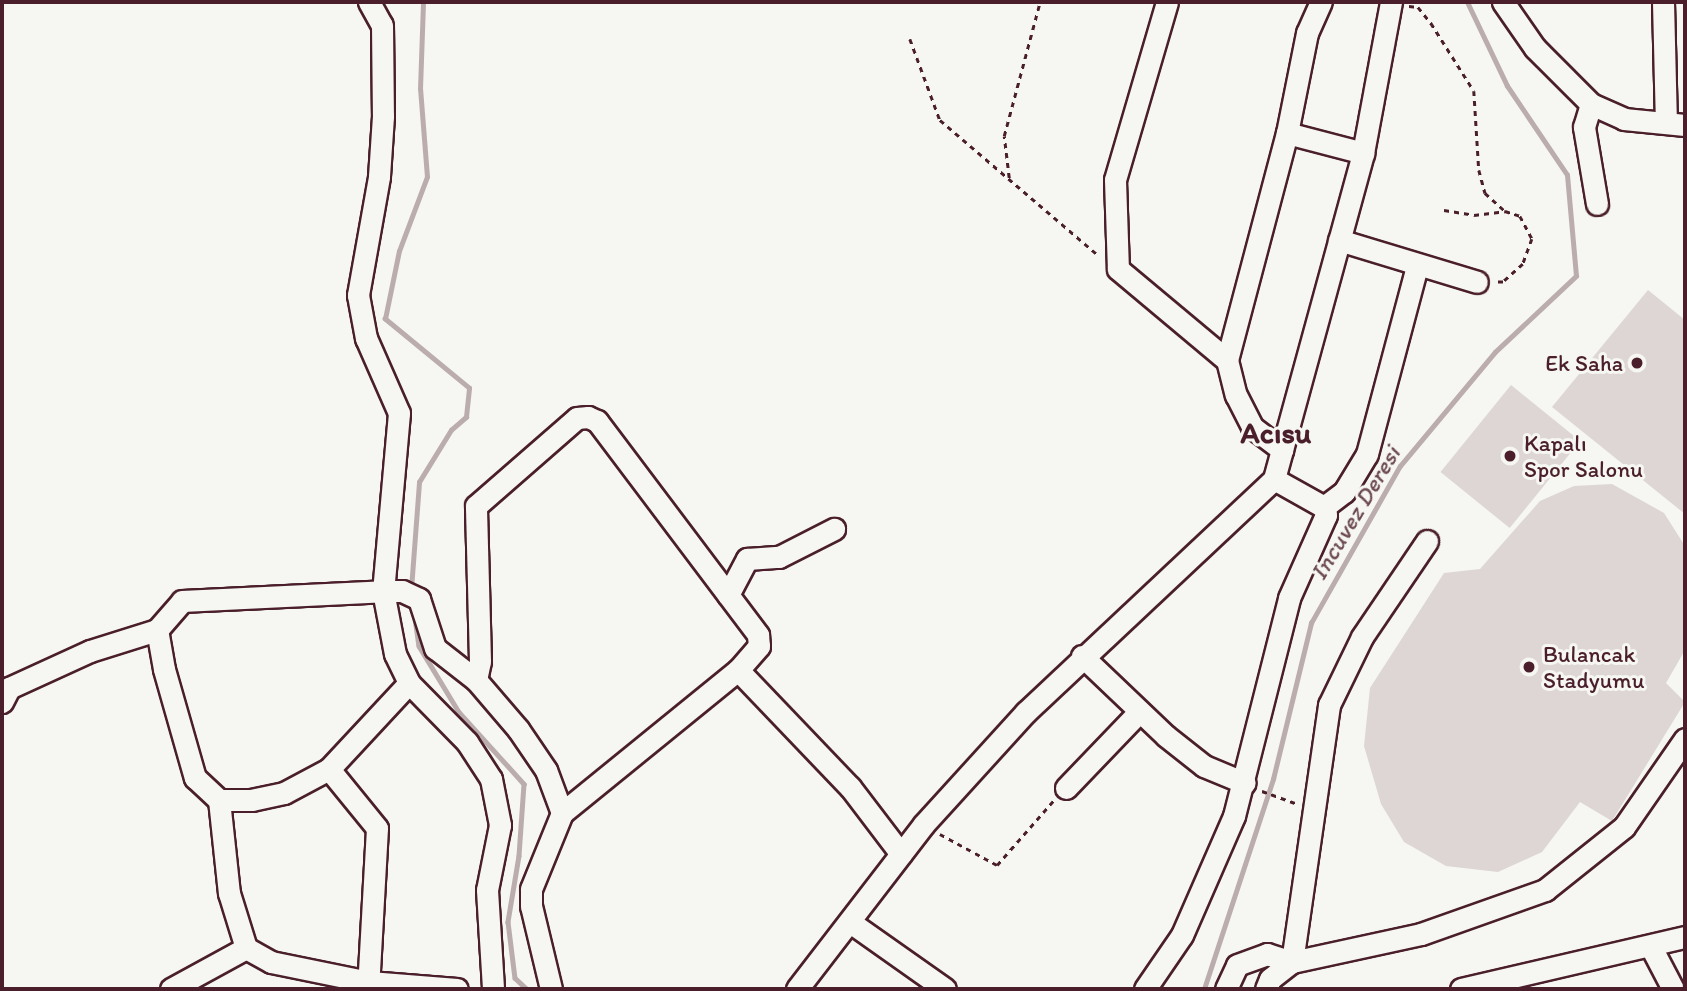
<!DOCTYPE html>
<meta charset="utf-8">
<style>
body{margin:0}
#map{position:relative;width:1687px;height:991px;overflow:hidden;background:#f6f6f2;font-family:Itim,sans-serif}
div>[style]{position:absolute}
.green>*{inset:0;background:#ddd6d5;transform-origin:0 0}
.stream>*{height:4.5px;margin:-2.25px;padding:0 2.25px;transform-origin:2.25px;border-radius:2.25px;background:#bbadae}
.path>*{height:2.5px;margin-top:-1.25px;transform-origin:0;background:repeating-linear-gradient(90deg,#4a1f2b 0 5px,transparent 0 10px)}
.roads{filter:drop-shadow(2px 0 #4a1f2b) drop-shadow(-2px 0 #4a1f2b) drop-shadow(0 2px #4a1f2b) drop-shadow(0 -2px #4a1f2b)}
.minor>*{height:21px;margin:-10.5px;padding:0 10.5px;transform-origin:10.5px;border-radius:10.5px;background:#f6f6f2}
.dots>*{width:19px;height:19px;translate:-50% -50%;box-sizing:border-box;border:4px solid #f6f6f2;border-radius:50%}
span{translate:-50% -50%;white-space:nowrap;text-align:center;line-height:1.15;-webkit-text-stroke:6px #f6f6f2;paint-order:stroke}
.poi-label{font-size:23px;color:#4a1f2b}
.right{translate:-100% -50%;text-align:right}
.left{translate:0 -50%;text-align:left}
.water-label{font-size:24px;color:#6c4a52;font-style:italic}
.district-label{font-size:30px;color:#4a1f2b;font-weight:700}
.frame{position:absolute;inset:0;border:4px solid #4a1f2b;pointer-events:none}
</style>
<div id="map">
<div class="green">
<i style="clip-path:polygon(1648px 290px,1685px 320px,1685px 514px,1552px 407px)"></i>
<i style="left:1511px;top:385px;width:89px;height:112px;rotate:39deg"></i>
<i style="clip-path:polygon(1612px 484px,1664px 513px,1685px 546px,1685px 650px,1666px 683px,1685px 702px,1612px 821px,1580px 802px,1542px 852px,1498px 872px,1446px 866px,1404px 842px,1381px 804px,1364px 746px,1370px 688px,1444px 573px,1480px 569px,1540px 501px,1574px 486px)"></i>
</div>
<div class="stream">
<i style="left:411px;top:589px;width:107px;rotate:-85.7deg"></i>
<i style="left:419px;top:482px;width:61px;rotate:-58.4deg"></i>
<i style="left:451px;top:430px;width:20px;rotate:-41deg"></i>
<i style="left:466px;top:417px;width:29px;rotate:-84deg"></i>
<i style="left:469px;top:388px;width:109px;rotate:-140.6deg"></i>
<i style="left:385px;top:319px;width:69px;rotate:-78.4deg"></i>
<i style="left:399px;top:251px;width:79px;rotate:-69.3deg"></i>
<i style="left:427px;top:177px;width:88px;rotate:-94.5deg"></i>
<i style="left:420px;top:89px;width:87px;rotate:-88deg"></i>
<i style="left:415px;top:618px;width:28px;rotate:82deg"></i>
<i style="left:419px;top:646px;width:77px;rotate:58.8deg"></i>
<i style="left:459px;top:712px;width:97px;rotate:47.9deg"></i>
<i style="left:524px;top:784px;width:72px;rotate:94deg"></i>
<i style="left:519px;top:856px;width:67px;rotate:99.5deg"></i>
<i style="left:508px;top:922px;width:56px;rotate:82.9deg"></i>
<i style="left:515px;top:978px;width:16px;rotate:43deg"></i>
<i style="left:1204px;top:989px;width:221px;rotate:-71.8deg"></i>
<i style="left:1273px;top:779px;width:161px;rotate:-76.3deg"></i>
<i style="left:1311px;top:623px;width:180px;rotate:-60.5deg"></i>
<i style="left:1400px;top:466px;width:148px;rotate:-50.2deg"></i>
<i style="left:1495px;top:352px;width:111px;rotate:-43.2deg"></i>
<i style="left:1576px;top:276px;width:101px;rotate:-95.1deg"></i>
<i style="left:1567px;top:175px;width:107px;rotate:-124deg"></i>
<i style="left:1507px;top:86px;width:93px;rotate:-115.5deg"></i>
</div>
<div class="path">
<i style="left:1409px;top:6px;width:9px;rotate:6deg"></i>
<i style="left:1418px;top:7px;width:21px;rotate:51deg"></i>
<i style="left:1431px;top:23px;width:80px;rotate:57.7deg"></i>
<i style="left:1474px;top:91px;width:79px;rotate:86.4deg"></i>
<i style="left:1479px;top:170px;width:24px;rotate:75deg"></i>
<i style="left:1485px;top:193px;width:27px;rotate:42deg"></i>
<i style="left:1505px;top:211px;width:16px;rotate:18deg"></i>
<i style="left:1520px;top:216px;width:26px;rotate:62deg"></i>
<i style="left:1532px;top:239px;width:27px;rotate:110deg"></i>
<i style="left:1523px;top:264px;width:27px;rotate:138deg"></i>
<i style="left:1503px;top:282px;width:8px;rotate:180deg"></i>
<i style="left:910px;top:39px;width:86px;rotate:69.7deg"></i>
<i style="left:940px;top:120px;width:208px;rotate:40.5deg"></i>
<i style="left:1009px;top:178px;width:42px;rotate:-96.8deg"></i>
<i style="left:1004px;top:136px;width:139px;rotate:-75deg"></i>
<i style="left:1444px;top:210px;width:30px;rotate:9deg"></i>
<i style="left:1474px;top:215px;width:31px;rotate:-7deg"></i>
<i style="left:1262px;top:791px;width:38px;rotate:20deg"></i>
<i style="left:940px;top:834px;width:65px;rotate:28.5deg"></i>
<i style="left:997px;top:865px;width:86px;rotate:-48.8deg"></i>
</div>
<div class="roads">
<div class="minor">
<i style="left:369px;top:2px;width:26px;rotate:61deg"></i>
<i style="left:382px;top:25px;width:91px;rotate:89.4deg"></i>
<i style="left:383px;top:116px;width:61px;rotate:93.8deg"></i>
<i style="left:379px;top:177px;width:120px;rotate:100.1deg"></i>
<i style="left:358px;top:295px;width:44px;rotate:79.5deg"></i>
<i style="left:366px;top:338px;width:82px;rotate:66.3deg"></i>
<i style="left:399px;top:413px;width:179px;rotate:95.1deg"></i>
<i style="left:383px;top:591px;width:19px"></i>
<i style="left:402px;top:591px;width:19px;rotate:25deg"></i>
<i style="left:419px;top:599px;width:52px;rotate:71.9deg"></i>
<i style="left:435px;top:648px;width:52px;rotate:38deg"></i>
<i style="left:476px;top:680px;width:65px;rotate:49.4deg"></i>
<i style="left:518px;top:729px;width:50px;rotate:55.7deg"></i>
<i style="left:546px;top:770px;width:46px;rotate:69.6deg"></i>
<i style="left:1167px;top:2px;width:185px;rotate:106.3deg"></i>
<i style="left:1115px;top:180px;width:89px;rotate:88.1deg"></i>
<i style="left:1118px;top:269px;width:142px;rotate:39.9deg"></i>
<i style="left:1227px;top:360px;width:235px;rotate:-75.2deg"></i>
<i style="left:1287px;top:133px;width:102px;rotate:-78.7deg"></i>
<i style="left:1307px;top:33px;width:34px;rotate:-66deg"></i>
<i style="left:1503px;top:2px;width:56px;rotate:55.2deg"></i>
<i style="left:1535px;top:48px;width:79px;rotate:45deg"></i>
<i style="left:1591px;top:104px;width:36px;rotate:24deg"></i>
<i style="left:1624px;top:119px;width:61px;rotate:5.6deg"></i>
<i style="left:1663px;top:2px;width:120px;rotate:88.6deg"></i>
<i style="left:1591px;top:104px;width:24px;rotate:107deg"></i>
<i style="left:1584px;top:127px;width:78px;rotate:80.4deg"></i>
<i style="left:1287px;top:133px;width:79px;rotate:14.7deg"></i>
<i style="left:1339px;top:240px;width:144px;rotate:16.9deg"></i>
<i style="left:1227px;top:360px;width:36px;rotate:76deg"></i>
<i style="left:1236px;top:395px;width:36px;rotate:63deg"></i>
<i style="left:1252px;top:427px;width:38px;rotate:37deg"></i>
<i style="left:1324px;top:507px;width:25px;rotate:-37deg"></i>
<i style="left:1344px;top:492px;width:44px;rotate:-58.8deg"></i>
<i style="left:1367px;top:454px;width:195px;rotate:-75.1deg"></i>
<i style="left:728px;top:595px;width:41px;rotate:-62.2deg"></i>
<i style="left:747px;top:559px;width:32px;rotate:-4deg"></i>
<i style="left:779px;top:557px;width:62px;rotate:-27deg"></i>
<i style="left:1082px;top:656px;width:116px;rotate:43.6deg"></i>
<i style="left:1166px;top:736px;width:48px;rotate:38.3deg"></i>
<i style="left:1204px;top:766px;width:44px;rotate:22.5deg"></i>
<i style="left:476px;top:680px;width:19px;rotate:-78deg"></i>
<i style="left:480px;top:661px;width:155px;rotate:-91.5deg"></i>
<i style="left:476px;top:506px;width:134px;rotate:-41.1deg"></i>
<i style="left:577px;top:418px;width:11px;rotate:-5deg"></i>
<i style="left:588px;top:417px;width:10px;rotate:24deg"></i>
<i style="left:597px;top:421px;width:268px;rotate:53deg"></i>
<i style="left:758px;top:635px;width:11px;rotate:85deg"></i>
<i style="left:759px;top:646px;width:32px;rotate:131deg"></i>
<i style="left:738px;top:670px;width:162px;rotate:46.3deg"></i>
<i style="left:850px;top:787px;width:84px;rotate:52.7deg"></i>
<i style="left:2px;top:702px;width:16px;rotate:-63deg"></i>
<i style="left:9px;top:688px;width:89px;rotate:-24.6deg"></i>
<i style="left:90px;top:651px;width:70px;rotate:-17.4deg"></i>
<i style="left:329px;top:769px;width:117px;rotate:-47.1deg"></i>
<i style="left:1066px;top:788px;width:105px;rotate:-46.2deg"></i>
<i style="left:219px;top:800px;width:94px;rotate:83.9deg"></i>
<i style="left:229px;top:893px;width:58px;rotate:72.8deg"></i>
<i style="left:246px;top:948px;width:29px;rotate:29deg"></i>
<i style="left:271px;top:962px;width:100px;rotate:11.5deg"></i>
<i style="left:369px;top:982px;width:88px;rotate:4.5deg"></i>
<i style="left:850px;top:922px;width:116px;rotate:35.2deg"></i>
<i style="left:1651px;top:947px;width:47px;rotate:62.4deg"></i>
<i style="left:171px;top:989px;width:85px;rotate:-28.7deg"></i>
<i style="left:368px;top:989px;width:161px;rotate:-86.8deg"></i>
<i style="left:377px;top:828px;width:76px;rotate:-129.1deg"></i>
<i style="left:329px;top:769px;width:51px;rotate:151.9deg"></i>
<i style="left:284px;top:793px;width:33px;rotate:168deg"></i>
<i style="left:252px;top:800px;width:33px;rotate:180deg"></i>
<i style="left:219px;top:800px;width:33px;rotate:-137deg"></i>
<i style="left:195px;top:778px;width:113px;rotate:-105.9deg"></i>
<i style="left:164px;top:669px;width:40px;rotate:-100deg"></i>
<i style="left:157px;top:630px;width:38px;rotate:-49deg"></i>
<i style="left:182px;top:601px;width:201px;rotate:-2.8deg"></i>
<i style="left:383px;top:591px;width:64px;rotate:79.2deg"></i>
<i style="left:395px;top:654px;width:32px;rotate:64deg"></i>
<i style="left:409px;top:683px;width:83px;rotate:45.5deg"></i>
<i style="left:467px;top:742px;width:44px;rotate:57deg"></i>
<i style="left:491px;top:779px;width:47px;rotate:78.9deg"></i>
<i style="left:500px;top:825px;width:66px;rotate:101.3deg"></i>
<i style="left:487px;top:890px;width:99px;rotate:86.5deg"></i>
<i style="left:551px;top:989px;width:85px;rotate:-103.5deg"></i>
<i style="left:531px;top:906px;width:17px;rotate:-90deg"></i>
<i style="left:531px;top:889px;width:82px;rotate:-67.8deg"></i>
<i style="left:562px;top:813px;width:227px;rotate:-39.1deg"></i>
<i style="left:797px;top:989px;width:208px;rotate:-52.4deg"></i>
<i style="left:924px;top:824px;width:151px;rotate:-47.7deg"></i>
<i style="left:1026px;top:712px;width:340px;rotate:-43.2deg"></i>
<i style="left:1274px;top:479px;width:338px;rotate:-74.7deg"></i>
<i style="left:1363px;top:153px;width:154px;rotate:-79.5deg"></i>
<i style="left:1145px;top:989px;width:65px;rotate:-55.6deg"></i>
<i style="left:1182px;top:935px;width:130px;rotate:-66.4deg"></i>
<i style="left:1234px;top:816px;width:225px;rotate:-75.8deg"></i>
<i style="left:1289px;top:598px;width:91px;rotate:-66deg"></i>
<i style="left:1326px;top:515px;width:8px;rotate:-104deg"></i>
<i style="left:1324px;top:507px;width:57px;rotate:-150.8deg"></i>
<i style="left:1226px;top:989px;width:26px;rotate:-65deg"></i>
<i style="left:1237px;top:965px;width:32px;rotate:-20deg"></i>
<i style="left:1267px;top:954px;width:26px;rotate:18deg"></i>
<i style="left:1292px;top:962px;width:260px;rotate:-81.8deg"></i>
<i style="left:1329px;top:705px;width:76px;rotate:-64.1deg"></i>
<i style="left:1362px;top:637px;width:116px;rotate:-55.9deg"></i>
<i style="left:1266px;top:989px;width:11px;rotate:-68deg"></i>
<i style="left:1270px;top:979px;width:28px;rotate:-38deg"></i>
<i style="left:1292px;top:962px;width:132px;rotate:-12.2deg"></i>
<i style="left:1421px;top:934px;width:132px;rotate:-19.5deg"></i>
<i style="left:1545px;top:890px;width:101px;rotate:-38.6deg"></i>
<i style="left:1624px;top:827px;width:107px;rotate:-55.3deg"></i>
<i style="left:1461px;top:989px;width:230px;rotate:-13.1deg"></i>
</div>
</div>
<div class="dots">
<i style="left:1637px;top:363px;background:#4a1f2b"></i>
<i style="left:1510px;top:456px;background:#4a1f2b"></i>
<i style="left:1529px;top:667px;background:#4a1f2b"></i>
</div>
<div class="poi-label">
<span class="right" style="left:1623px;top:363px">Ek Saha</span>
<span class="left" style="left:1524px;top:456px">Kapalı<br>Spor Salonu</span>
<span class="left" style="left:1543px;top:667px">Bulancak<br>Stadyumu</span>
</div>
<div class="water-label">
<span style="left:1355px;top:513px;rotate:-59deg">Incuvez Deresi</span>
</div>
<div class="district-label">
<span style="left:1276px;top:433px">Acısu</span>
</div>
<div class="frame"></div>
</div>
